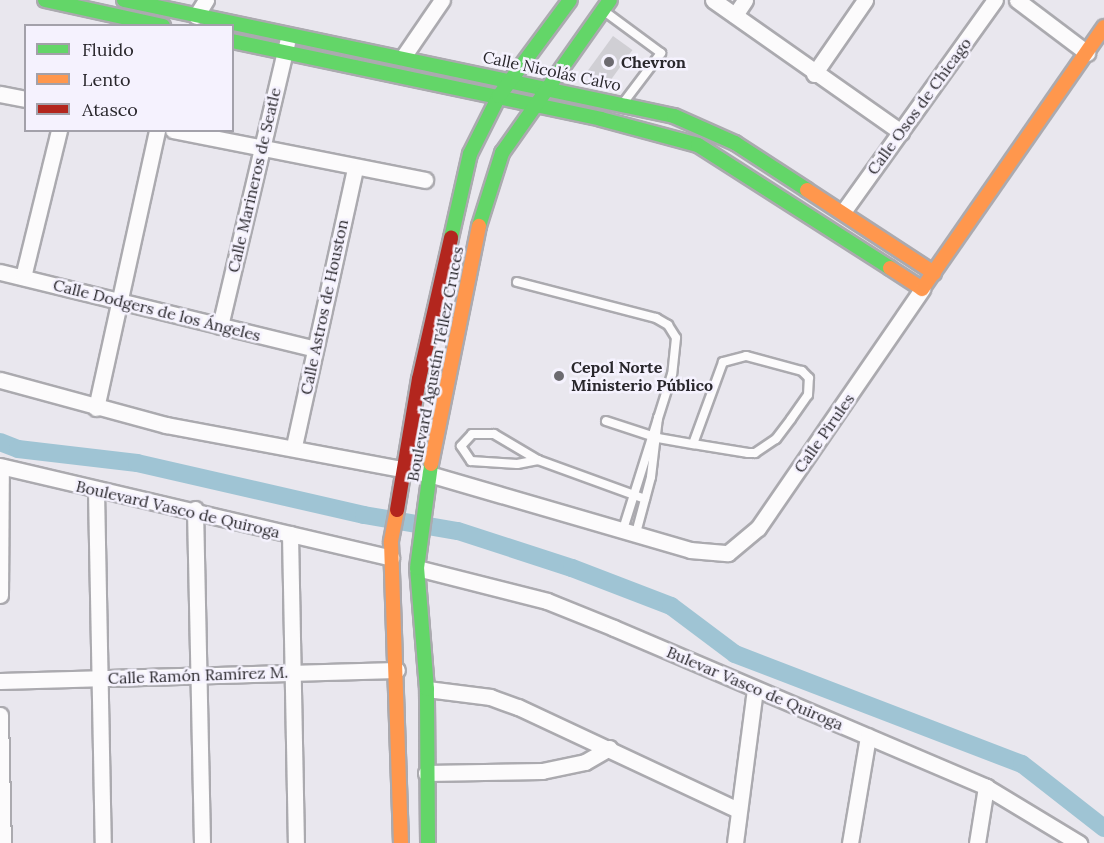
<!DOCTYPE html>
<meta charset="utf-8">
<style>
body{margin:0}
#map{position:relative;width:1104px;height:843px;overflow:hidden;background:#e9e7ee;font-family:Lora,serif}
div>[style]{position:absolute}
.canal>*{height:18px;margin:-9px;padding:0 9px;transform-origin:9px;border-radius:9px;background:#9fc4d4}
.building>*{inset:0;background:#d0cfd4;transform-origin:0 0}
.roads{filter:drop-shadow(2px 0 #abaaaf) drop-shadow(-2px 0 #abaaaf) drop-shadow(0 2px #abaaaf) drop-shadow(0 -2px #abaaaf)}
.lane>*{height:8px;margin:-4px;padding:0 4px;transform-origin:4px;border-radius:4px;background:#fcfbfc}
.street>*{height:15px;margin:-7.5px;padding:0 7.5px;transform-origin:7.5px;border-radius:7.5px;background:#fcfbfc}
.fast>*{height:14px;margin:-7px;padding:0 7px;transform-origin:7px;border-radius:7px;background:#63d668}
.slow>*{height:14px;margin:-7px;padding:0 7px;transform-origin:7px;border-radius:7px;background:#ff974d}
.jam>*{height:14px;margin:-7px;padding:0 7px;transform-origin:7px;border-radius:7px;background:#b3261e}
.dots>*{width:16px;height:16px;translate:-50% -50%;box-sizing:border-box;border:3px solid #f5f2fe;border-radius:50%}
span{translate:-50% -50%;white-space:nowrap;text-align:center;line-height:1.15;-webkit-text-stroke:5px #f5f2fe;paint-order:stroke}
.poi-label{font-size:16px;color:#29272c;font-weight:700}
.left{translate:0 -50%;text-align:left}
.street-label{font-size:16px;color:#29272c}
.legend{position:absolute;left:24px;top:24px;width:210px;height:108px;box-sizing:border-box;background:#f5f2fe;border:2px solid #a3a1aa;margin:0;padding:8px 10px;list-style:none;font-size:18px;color:#29272c}
.legend li{display:flex;align-items:center;gap:12px;height:30px}
.legend b{width:30px;border:2px solid #a3a1aa}
</style>
<div id="map">
<div class="canal">
<i style="left:0;top:442px;width:19px;rotate:21deg"></i>
<i style="left:18px;top:449px;width:120px;rotate:6.7deg"></i>
<i style="left:137px;top:463px;width:233px;rotate:12.9deg"></i>
<i style="left:364px;top:515px;width:95px;rotate:9.7deg"></i>
<i style="left:458px;top:531px;width:120px;rotate:18deg"></i>
<i style="left:572px;top:568px;width:106px;rotate:21deg"></i>
<i style="left:671px;top:606px;width:80px;rotate:36.9deg"></i>
<i style="left:735px;top:654px;width:307px;rotate:21deg"></i>
<i style="left:1022px;top:764px;width:104px;rotate:38deg"></i>
</div>
<div class="building">
<i style="left:613px;top:36px;width:24px;height:47px;rotate:36deg"></i>
</div>
<div class="roads">
<div class="lane">
<i style="left:604px;top:11px;width:71px;rotate:36.4deg"></i>
<i style="left:661px;top:53px;width:61px;rotate:127.1deg"></i>
<i style="left:517px;top:282px;width:144px;rotate:14.5deg"></i>
<i style="left:656px;top:318px;width:14px;rotate:30deg"></i>
<i style="left:668px;top:325px;width:15px;rotate:58deg"></i>
<i style="left:676px;top:338px;width:36px;rotate:96deg"></i>
<i style="left:672px;top:374px;width:163px;rotate:107.5deg"></i>
<i style="left:606px;top:421px;width:55px;rotate:18.1deg"></i>
<i style="left:658px;top:438px;width:36px;rotate:10deg"></i>
<i style="left:693px;top:444px;width:56px;rotate:9.3deg"></i>
<i style="left:748px;top:453px;width:7px"></i>
<i style="left:755px;top:453px;width:25px;rotate:-34deg"></i>
<i style="left:776px;top:439px;width:25px;rotate:-53deg"></i>
<i style="left:791px;top:419px;width:29px;rotate:-55deg"></i>
<i style="left:808px;top:395px;width:17px;rotate:-87deg"></i>
<i style="left:809px;top:378px;width:10px;rotate:-135deg"></i>
<i style="left:802px;top:371px;width:58px;rotate:-165deg"></i>
<i style="left:746px;top:356px;width:24px;rotate:165deg"></i>
<i style="left:723px;top:362px;width:87px;rotate:110.1deg"></i>
<i style="left:538px;top:460px;width:21px;rotate:169deg"></i>
<i style="left:517px;top:464px;width:46px;rotate:-176.3deg"></i>
<i style="left:471px;top:461px;width:18px;rotate:-124deg"></i>
<i style="left:461px;top:446px;width:16px;rotate:-47deg"></i>
<i style="left:472px;top:434px;width:22px"></i>
<i style="left:494px;top:434px;width:51px;rotate:30.6deg"></i>
<i style="left:538px;top:460px;width:114px;rotate:20deg"></i>
<i style="left:636px;top:533px;width:58px;rotate:-75deg"></i>
<i style="left:651px;top:477px;width:60px;rotate:-83.3deg"></i>
</div>
<div class="street">
<i style="left:713px;top:0;width:230px;rotate:35.1deg"></i>
<i style="left:1017px;top:0;width:88px;rotate:37.1deg"></i>
<i style="left:735px;top:15px;width:18px;rotate:-56deg"></i>
<i style="left:196px;top:16px;width:19px;rotate:-58deg"></i>
<i style="left:403px;top:57px;width:69px;rotate:-55.6deg"></i>
<i style="left:814px;top:74px;width:90px;rotate:-55.4deg"></i>
<i style="left:0;top:94px;width:26px;rotate:11deg"></i>
<i style="left:173px;top:130px;width:257px;rotate:11.2deg"></i>
<i style="left:843px;top:212px;width:261px;rotate:-54.4deg"></i>
<i style="left:0;top:272px;width:324px;rotate:13.7deg"></i>
<i style="left:23px;top:277px;width:151px;rotate:-76.2deg"></i>
<i style="left:220px;top:326px;width:291px;rotate:-76.7deg"></i>
<i style="left:0;top:380px;width:172px;rotate:15.2deg"></i>
<i style="left:166px;top:425px;width:268px;rotate:10.6deg"></i>
<i style="left:429px;top:474px;width:272px;rotate:16.2deg"></i>
<i style="left:690px;top:550px;width:38px;rotate:5deg"></i>
<i style="left:728px;top:553px;width:39px;rotate:-40deg"></i>
<i style="left:758px;top:528px;width:290px;rotate:-55.5deg"></i>
<i style="left:96px;top:408px;width:285px;rotate:-77.6deg"></i>
<i style="left:294px;top:446px;width:285px;rotate:-77.6deg"></i>
<i style="left:0;top:466px;width:402px;rotate:13.2deg"></i>
<i style="left:96px;top:491px;width:352px;rotate:88.9deg"></i>
<i style="left:195px;top:509px;width:334px;rotate:88.8deg"></i>
<i style="left:290px;top:534px;width:309px;rotate:88.9deg"></i>
<i style="left:417px;top:568px;width:134px;rotate:14.2deg"></i>
<i style="left:547px;top:601px;width:72px;rotate:21.9deg"></i>
<i style="left:614px;top:628px;width:405px;rotate:23.1deg"></i>
<i style="left:986px;top:787px;width:109px;rotate:31.1deg"></i>
<i style="left:0;top:595px;width:128px;rotate:-89.6deg"></i>
<i style="left:0;top:681px;width:397px;rotate:-1.6deg"></i>
<i style="left:427px;top:689px;width:64px;rotate:7.2deg"></i>
<i style="left:490px;top:697px;width:30px;rotate:20deg"></i>
<i style="left:518px;top:707px;width:243px;rotate:25.1deg"></i>
<i style="left:0;top:715px;width:128px;rotate:88.7deg"></i>
<i style="left:426px;top:773px;width:116px;rotate:-1deg"></i>
<i style="left:542px;top:771px;width:44px;rotate:-11.8deg"></i>
<i style="left:585px;top:762px;width:28px;rotate:-30deg"></i>
<i style="left:735px;top:843px;width:155px;rotate:-82.6deg"></i>
<i style="left:850px;top:843px;width:108px;rotate:-80.4deg"></i>
<i style="left:977px;top:843px;width:57px;rotate:-80.9deg"></i>
</div>
<div class="fast">
<i style="left:45px;top:0;width:121px;rotate:12.4deg"></i>
<i style="left:124px;top:0;width:562px;rotate:11.91deg"></i>
<i style="left:674px;top:116px;width:67px;rotate:23.9deg"></i>
<i style="left:735px;top:143px;width:86px;rotate:33.1deg"></i>
<i style="left:232px;top:41px;width:377px;rotate:11.9deg"></i>
<i style="left:601px;top:119px;width:100px;rotate:15deg"></i>
<i style="left:698px;top:145px;width:228px;rotate:32.6deg"></i>
<i style="left:479px;top:226px;width:77px;rotate:-72.5deg"></i>
<i style="left:502px;top:153px;width:187px;rotate:-54.8deg"></i>
<i style="left:451px;top:238px;width:86px;rotate:-77.3deg"></i>
<i style="left:470px;top:154px;width:65px;rotate:-63.4deg"></i>
<i style="left:499px;top:96px;width:119px;rotate:-53.5deg"></i>
<i style="left:428px;top:843px;width:154px;rotate:-90.4deg"></i>
<i style="left:427px;top:689px;width:121px;rotate:-94.7deg"></i>
<i style="left:417px;top:568px;width:105px;rotate:-82.3deg"></i>
</div>
<div class="slow">
<i style="left:807px;top:190px;width:152px;rotate:33.2deg"></i>
<i style="left:890px;top:268px;width:38px;rotate:33deg"></i>
<i style="left:922px;top:289px;width:319px;rotate:-55.2deg"></i>
<i style="left:431px;top:464px;width:243px;rotate:-78.6deg"></i>
<i style="left:397px;top:510px;width:33px;rotate:101deg"></i>
<i style="left:391px;top:542px;width:301px;rotate:88.1deg"></i>
</div>
<div class="jam">
<i style="left:397px;top:510px;width:133px;rotate:-80.5deg"></i>
<i style="left:419px;top:379px;width:145px;rotate:-77.2deg"></i>
</div>
</div>
<div class="dots">
<i style="left:609px;top:62px;background:#6c6a70"></i>
<i style="left:559px;top:376px;background:#6c6a70"></i>
</div>
<div class="poi-label">
<span class="left" style="left:621px;top:62px">Chevron</span>
<span class="left" style="left:571px;top:376px">Cepol Norte<br>Ministerio Público</span>
</div>
<div class="street-label">
<span style="left:552px;top:71px;rotate:12deg">Calle Nicolás Calvo</span>
<span style="left:919px;top:106px;rotate:-54deg">Calle Osos de Chicago</span>
<span style="left:254px;top:180px;rotate:-77deg">Calle Marineros de Seatle</span>
<span style="left:324px;top:307px;rotate:-78deg">Calle Astros de Houston</span>
<span style="left:157px;top:310px;rotate:14deg">Calle Dodgers de los Ángeles</span>
<span style="left:435px;top:364px;rotate:-79deg">Boulevard Agustín Téllez Cruces</span>
<span style="left:824px;top:433px;rotate:-55deg">Calle Pirules</span>
<span style="left:178px;top:509px;rotate:13deg">Boulevard Vasco de Quiroga</span>
<span style="left:198px;top:675px;rotate:-2deg">Calle Ramón Ramírez M.</span>
<span style="left:755px;top:688px;rotate:23deg">Bulevar Vasco de Quiroga</span>
</div>
<ul class="legend">
<li><b style="height:8px;background:#63d668"></b>Fluido</li>
<li><b style="height:8px;background:#ff974d"></b>Lento</li>
<li><b style="height:8px;background:#b3261e"></b>Atasco</li>
</ul>
</div>
